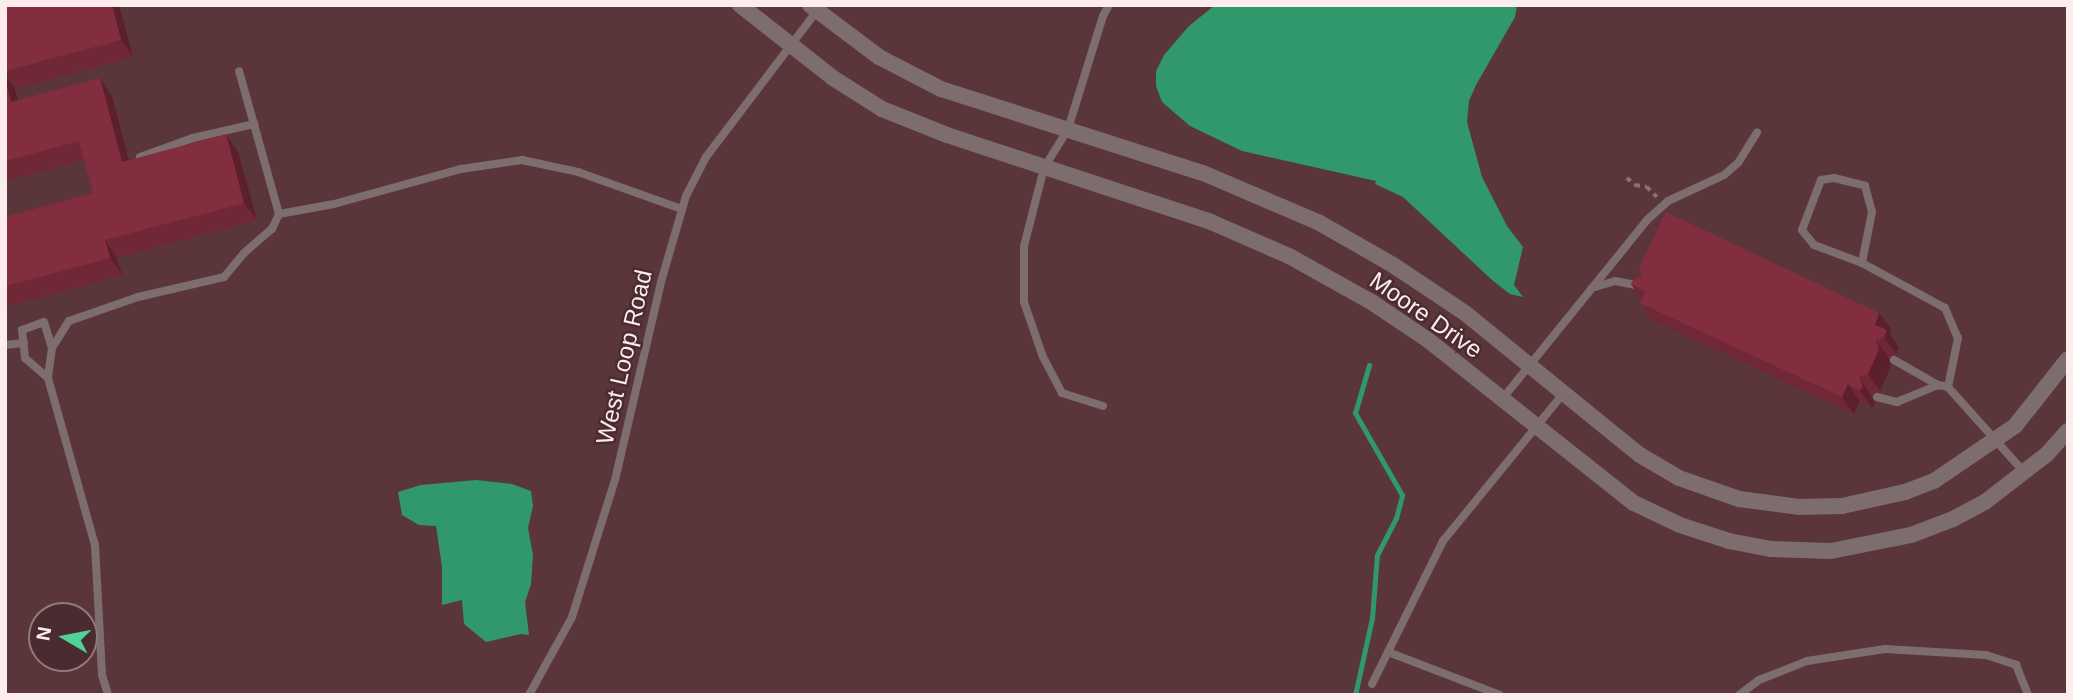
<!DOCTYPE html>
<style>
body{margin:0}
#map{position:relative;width:2073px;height:700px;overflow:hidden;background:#4a2c30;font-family:Arial,sans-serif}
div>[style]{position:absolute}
.built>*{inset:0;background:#5a363b}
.water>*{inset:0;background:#30986b}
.stream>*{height:5px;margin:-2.5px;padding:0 2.5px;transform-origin:2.5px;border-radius:2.5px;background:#30986b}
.path>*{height:3.5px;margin-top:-1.75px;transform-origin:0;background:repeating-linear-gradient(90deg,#8a7174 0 5px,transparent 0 10px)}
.lane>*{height:8px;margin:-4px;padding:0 4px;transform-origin:4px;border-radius:4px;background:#7d6d6f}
.street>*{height:16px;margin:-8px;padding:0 8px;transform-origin:8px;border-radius:8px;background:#7d6d6f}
.wall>*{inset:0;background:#712836}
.shaded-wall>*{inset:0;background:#5c202c}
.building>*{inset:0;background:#832e3f}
span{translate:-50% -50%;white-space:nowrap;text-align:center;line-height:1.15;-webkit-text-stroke:5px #4a2c30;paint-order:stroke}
.street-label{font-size:24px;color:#fdecee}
.frame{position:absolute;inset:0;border:7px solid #fdecee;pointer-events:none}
.north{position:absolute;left:28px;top:602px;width:70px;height:70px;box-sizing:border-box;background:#4a2c30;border:2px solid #92797c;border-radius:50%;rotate:280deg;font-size:19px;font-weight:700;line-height:28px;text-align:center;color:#fdecee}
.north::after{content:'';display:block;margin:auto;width:24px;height:32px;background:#50d398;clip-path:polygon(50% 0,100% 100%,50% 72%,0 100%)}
</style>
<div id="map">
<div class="built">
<i style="clip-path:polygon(evenodd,5px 5px,2068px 5px,2068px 695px,5px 695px,5px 5px,42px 616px,84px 616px,84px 658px,42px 658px,42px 616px)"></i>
</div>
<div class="water">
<i style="clip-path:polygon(1215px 5px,1517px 5px,1515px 17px,1476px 85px,1469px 101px,1467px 122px,1482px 177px,1507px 226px,1523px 247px,1514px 285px,1523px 297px,1510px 294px,1492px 280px,1403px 197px,1375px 184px,1376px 181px,1242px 151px,1190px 126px,1162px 102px,1156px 86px,1156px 71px,1164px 55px,1189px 26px)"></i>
<i style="clip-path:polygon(476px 480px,512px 484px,531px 491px,533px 506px,528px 528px,533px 555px,531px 584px,525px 602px,529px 635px,521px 634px,486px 642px,464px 624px,462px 600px,442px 605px,442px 567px,436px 526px,419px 525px,402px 515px,398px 492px,421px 485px)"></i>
</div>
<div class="stream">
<i style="left:1355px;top:695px;width:79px;rotate:-77.6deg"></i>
<i style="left:1372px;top:618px;width:63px;rotate:-85.5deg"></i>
<i style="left:1377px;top:555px;width:42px;rotate:-62.8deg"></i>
<i style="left:1396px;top:518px;width:24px;rotate:-75deg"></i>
<i style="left:1402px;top:495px;width:95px;rotate:-119.8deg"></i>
<i style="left:1355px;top:413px;width:50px;rotate:-73.7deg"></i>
</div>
<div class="path">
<i style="left:1627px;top:178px;width:11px;rotate:41deg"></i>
<i style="left:1635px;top:185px;width:12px;rotate:9deg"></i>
<i style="left:1647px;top:187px;width:14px;rotate:45deg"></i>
</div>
<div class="lane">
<i style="left:140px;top:157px;width:56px;rotate:-19.7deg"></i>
<i style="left:193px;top:138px;width:63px;rotate:-12.9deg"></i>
<i style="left:279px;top:214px;width:56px;rotate:-10.3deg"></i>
<i style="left:334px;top:204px;width:132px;rotate:-15.4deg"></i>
<i style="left:461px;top:169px;width:62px;rotate:-8.4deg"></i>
<i style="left:522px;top:160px;width:57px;rotate:12.1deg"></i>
<i style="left:578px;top:172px;width:110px;rotate:19.6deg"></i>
<i style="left:1862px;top:263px;width:51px;rotate:-159.4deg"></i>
<i style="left:1814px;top:245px;width:19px;rotate:-129deg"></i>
<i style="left:1802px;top:230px;width:53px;rotate:-69.2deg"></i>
<i style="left:1821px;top:180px;width:13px;rotate:-9deg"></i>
<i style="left:1834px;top:178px;width:32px;rotate:14deg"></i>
<i style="left:1865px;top:186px;width:27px;rotate:75deg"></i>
<i style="left:1872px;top:212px;width:52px;rotate:101.1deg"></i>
<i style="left:1862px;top:263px;width:94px;rotate:28.5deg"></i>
<i style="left:1945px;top:308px;width:33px;rotate:67deg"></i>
<i style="left:1958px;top:338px;width:50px;rotate:101.5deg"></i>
<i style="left:1592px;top:288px;width:24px;rotate:-17deg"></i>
<i style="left:1615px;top:281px;width:25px;rotate:11deg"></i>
<i style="left:5px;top:345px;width:19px;rotate:-6deg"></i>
<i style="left:52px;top:348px;width:32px;rotate:-58deg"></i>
<i style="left:69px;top:321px;width:73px;rotate:-19.2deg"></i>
<i style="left:138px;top:297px;width:88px;rotate:-13.1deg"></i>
<i style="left:224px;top:277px;width:31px;rotate:-50deg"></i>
<i style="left:244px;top:253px;width:37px;rotate:-41deg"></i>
<i style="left:272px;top:229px;width:17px;rotate:-65deg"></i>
<i style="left:279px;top:214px;width:148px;rotate:-105.6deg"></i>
<i style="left:1894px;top:360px;width:51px;rotate:29.6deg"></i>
<i style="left:1938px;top:385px;width:10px;rotate:11deg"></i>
<i style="left:1948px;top:387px;width:115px;rotate:48.2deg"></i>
<i style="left:48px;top:378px;width:30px;rotate:-139deg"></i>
<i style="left:25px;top:358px;width:28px;rotate:-96deg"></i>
<i style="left:22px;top:330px;width:23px;rotate:-20deg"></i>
<i style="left:44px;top:322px;width:27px;rotate:73deg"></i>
<i style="left:52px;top:348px;width:30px;rotate:98deg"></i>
<i style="left:48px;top:378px;width:173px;rotate:74.3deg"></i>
<i style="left:95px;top:545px;width:130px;rotate:86.9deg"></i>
<i style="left:102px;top:675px;width:21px;rotate:73deg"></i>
<i style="left:1877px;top:397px;width:21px;rotate:14deg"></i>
<i style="left:1897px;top:402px;width:44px;rotate:-22.5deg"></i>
<i style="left:1503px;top:398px;width:229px;rotate:-51deg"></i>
<i style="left:1647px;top:220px;width:28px;rotate:-42deg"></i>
<i style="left:1668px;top:201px;width:62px;rotate:-24.9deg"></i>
<i style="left:1724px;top:175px;width:18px;rotate:-41deg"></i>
<i style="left:1738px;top:163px;width:36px;rotate:-58deg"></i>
<i style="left:1103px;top:406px;width:43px;rotate:-162.4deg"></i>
<i style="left:1062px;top:393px;width:41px;rotate:-117.8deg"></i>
<i style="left:1043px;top:357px;width:58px;rotate:-109.1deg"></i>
<i style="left:1024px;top:302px;width:56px;rotate:-90deg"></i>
<i style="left:1024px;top:246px;width:81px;rotate:-75.6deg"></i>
<i style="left:1044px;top:168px;width:46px;rotate:-58.4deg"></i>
<i style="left:1068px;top:129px;width:118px;rotate:-72.8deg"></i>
<i style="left:1103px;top:16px;width:13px;rotate:-61deg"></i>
<i style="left:1388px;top:652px;width:120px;rotate:21deg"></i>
<i style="left:1372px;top:684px;width:160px;rotate:-63.6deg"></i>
<i style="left:1443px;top:541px;width:190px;rotate:-50.8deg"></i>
<i style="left:529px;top:695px;width:89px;rotate:-61.1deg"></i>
<i style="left:572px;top:617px;width:144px;rotate:-72.6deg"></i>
<i style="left:615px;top:480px;width:203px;rotate:-76.9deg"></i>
<i style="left:661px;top:282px;width:90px;rotate:-73.8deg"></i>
<i style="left:686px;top:196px;width:44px;rotate:-62.9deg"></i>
<i style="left:706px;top:157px;width:183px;rotate:-52.8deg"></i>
<i style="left:1739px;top:695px;width:25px;rotate:-37deg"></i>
<i style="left:1759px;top:680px;width:52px;rotate:-21.6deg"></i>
<i style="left:1807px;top:661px;width:79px;rotate:-8.7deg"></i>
<i style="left:1885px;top:649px;width:101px;rotate:3.4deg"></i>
<i style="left:1986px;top:655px;width:32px;rotate:18deg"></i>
<i style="left:2016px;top:665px;width:32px;rotate:68deg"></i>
</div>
<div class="street">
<i style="left:740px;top:5px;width:118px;rotate:38.1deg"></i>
<i style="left:833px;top:78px;width:58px;rotate:32.3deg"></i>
<i style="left:882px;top:109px;width:70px;rotate:21.8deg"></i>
<i style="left:947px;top:135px;width:278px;rotate:18.2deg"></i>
<i style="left:1211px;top:222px;width:85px;rotate:23.6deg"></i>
<i style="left:1289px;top:256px;width:96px;rotate:29.2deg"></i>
<i style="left:1373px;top:303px;width:66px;rotate:33.9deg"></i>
<i style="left:1428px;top:340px;width:263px;rotate:38.4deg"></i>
<i style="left:1634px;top:503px;width:51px;rotate:25.6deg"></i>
<i style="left:1680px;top:525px;width:52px;rotate:18.1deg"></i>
<i style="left:1729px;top:541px;width:43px;rotate:10.8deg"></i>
<i style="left:1771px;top:549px;width:60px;rotate:1.9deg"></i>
<i style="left:1831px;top:551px;width:82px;rotate:-11.3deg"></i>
<i style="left:1911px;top:535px;width:45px;rotate:-20.9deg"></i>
<i style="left:1953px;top:519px;width:36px;rotate:-28deg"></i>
<i style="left:1985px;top:502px;width:78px;rotate:-37.7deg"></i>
<i style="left:2047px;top:454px;width:31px;rotate:-48deg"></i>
<i style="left:810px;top:5px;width:86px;rotate:37deg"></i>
<i style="left:879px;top:57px;width:70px;rotate:27.3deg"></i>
<i style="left:941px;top:89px;width:275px;rotate:17.8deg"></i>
<i style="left:1203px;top:173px;width:125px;rotate:23.1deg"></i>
<i style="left:1318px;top:222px;width:86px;rotate:29.8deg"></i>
<i style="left:1393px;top:265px;width:87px;rotate:33.7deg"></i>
<i style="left:1465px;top:313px;width:225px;rotate:39.1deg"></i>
<i style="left:1640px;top:455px;width:45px;rotate:30.5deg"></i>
<i style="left:1679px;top:478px;width:64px;rotate:19.3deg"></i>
<i style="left:1739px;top:499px;width:62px;rotate:7.5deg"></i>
<i style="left:1800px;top:507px;width:42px;rotate:-1.4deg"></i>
<i style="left:1842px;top:506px;width:65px;rotate:-12.5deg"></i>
<i style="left:1905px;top:492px;width:31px;rotate:-21deg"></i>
<i style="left:1934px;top:481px;width:98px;rotate:-34.2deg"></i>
<i style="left:2015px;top:426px;width:85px;rotate:-51.7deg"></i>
</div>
<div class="wall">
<i style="clip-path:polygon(5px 5px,119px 5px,133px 57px,15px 89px,18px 100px,100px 78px,112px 96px,129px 160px,238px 152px,257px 220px,117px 258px,122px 275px,5px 307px,5px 217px,93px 193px,84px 160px,5px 181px)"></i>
<i style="clip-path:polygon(1631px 284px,1879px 313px,1892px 330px,1890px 334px,1899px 348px,1896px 354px,1888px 357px,1891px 366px,1880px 391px,1871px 395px,1875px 403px,1872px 408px,1860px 401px,1854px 414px,1652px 320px,1640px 303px,1641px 299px)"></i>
</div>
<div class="shaded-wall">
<i style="clip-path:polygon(112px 5px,119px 5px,133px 57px,121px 40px)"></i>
<i style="clip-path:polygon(5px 75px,15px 89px,23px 120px,11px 102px,5px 80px)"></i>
<i style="clip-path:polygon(100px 78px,112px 96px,134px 180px,122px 162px)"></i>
<i style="clip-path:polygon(226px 134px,238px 152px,257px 220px,244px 203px)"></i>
<i style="clip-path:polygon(105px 240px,117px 258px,122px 275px,110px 258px)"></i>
<i style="clip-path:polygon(1879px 313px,1892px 330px,1890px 334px,1899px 348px,1896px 354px,1875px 325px)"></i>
<i style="clip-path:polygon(1876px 340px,1888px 357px,1891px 366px,1880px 391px,1868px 374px)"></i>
<i style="clip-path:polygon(1859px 377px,1871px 395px,1875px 403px,1872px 408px,1860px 391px)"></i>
<i style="clip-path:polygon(1848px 384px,1860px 401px,1854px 414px,1842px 397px)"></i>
</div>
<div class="building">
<i style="clip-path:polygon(5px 5px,112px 5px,121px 40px,5px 71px)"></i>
<i style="clip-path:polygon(100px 78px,122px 162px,226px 134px,244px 203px,105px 240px,110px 258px,5px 286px,5px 217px,93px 193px,79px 141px,5px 161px,5px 80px,11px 102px)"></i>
<i style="clip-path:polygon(1666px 212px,1879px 313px,1875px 325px,1887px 330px,1884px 337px,1876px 340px,1879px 349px,1868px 374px,1859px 377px,1863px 386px,1860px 391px,1848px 384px,1842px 397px,1640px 303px,1645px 291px,1631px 284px,1633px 280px,1642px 276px,1639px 268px)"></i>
</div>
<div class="street-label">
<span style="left:1426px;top:315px;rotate:35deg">Moore Drive</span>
<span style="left:624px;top:357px;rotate:-77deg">West Loop Road</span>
</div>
<div class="frame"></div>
<div class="north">N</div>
</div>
